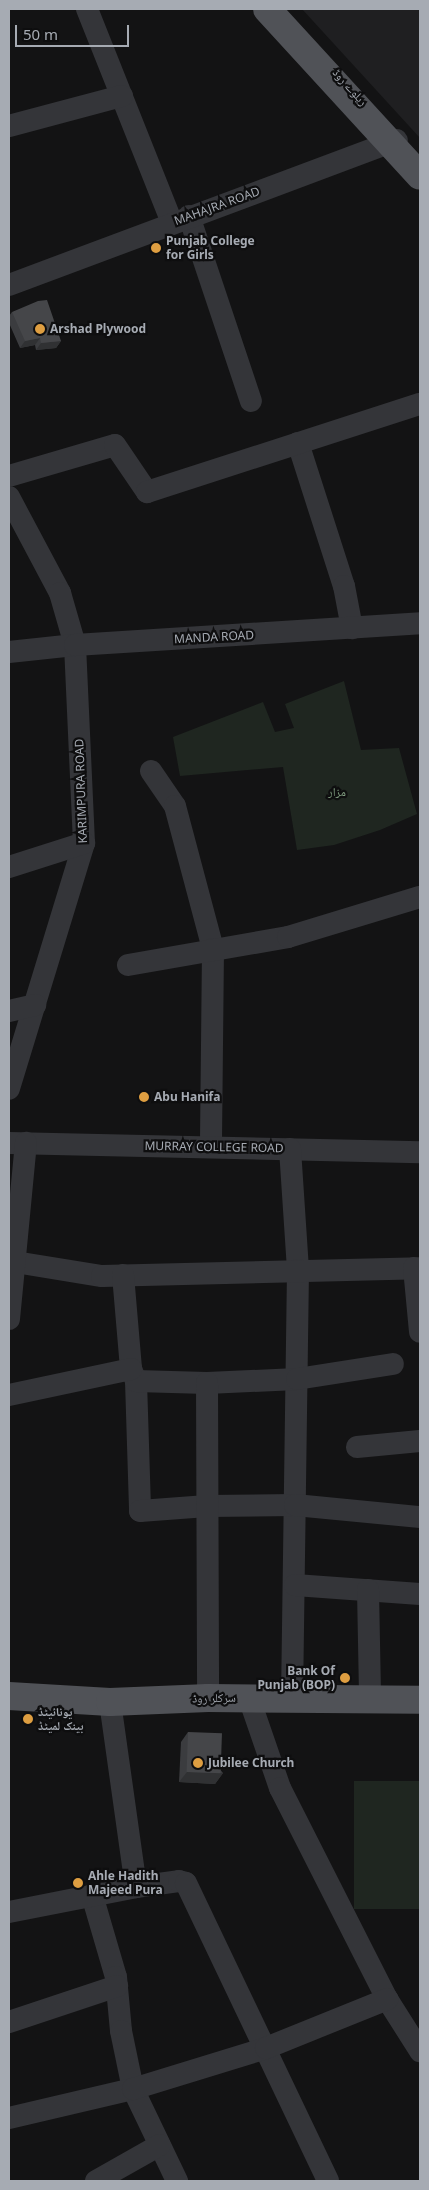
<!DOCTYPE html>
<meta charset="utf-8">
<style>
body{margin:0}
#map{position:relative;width:429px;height:2190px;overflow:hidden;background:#131314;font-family:"Noto Sans","Noto Naskh Arabic",sans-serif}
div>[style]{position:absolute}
.built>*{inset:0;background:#1f1f21}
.green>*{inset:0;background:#1f2620;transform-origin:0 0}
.minor>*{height:22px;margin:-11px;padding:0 11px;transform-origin:11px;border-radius:11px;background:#343539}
.major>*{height:28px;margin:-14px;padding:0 14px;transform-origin:14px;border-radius:14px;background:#505257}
.wall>*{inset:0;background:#3b3c3f}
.shaded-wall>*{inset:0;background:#303133}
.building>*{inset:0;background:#454649;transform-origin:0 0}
.dots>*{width:14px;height:14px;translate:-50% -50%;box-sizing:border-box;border:2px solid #0e0e0f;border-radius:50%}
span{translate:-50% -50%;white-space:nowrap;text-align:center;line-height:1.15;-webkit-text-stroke:4.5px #0e0e0f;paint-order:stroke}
.street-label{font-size:12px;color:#a6abb3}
.poi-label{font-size:12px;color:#a6abb3;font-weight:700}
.left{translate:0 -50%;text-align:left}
.right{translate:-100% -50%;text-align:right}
.park-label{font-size:12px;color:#7f9c7f}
.frame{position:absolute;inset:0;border:10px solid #a6abb3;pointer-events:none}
.scale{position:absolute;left:15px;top:25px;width:114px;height:22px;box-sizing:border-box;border:2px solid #a6abb3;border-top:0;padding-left:6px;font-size:15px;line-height:18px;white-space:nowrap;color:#a6abb3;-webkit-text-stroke:4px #0e0e0f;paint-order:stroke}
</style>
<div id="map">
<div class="built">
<i style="clip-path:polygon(302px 9px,420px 9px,420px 138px)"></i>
</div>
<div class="green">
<i style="clip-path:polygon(344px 681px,361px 750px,399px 748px,417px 814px,380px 830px,334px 845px,297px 850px,283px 767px,180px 776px,173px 737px,263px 702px,275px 732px,294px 728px,285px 704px)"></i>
<i style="left:420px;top:1781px;width:128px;height:66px;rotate:90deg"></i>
</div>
<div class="minor">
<i style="left:87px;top:9px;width:230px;rotate:68.3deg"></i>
<i style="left:9px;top:126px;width:117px;rotate:-14.9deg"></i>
<i style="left:189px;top:216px;width:195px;rotate:71.5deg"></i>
<i style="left:9px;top:285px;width:414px;rotate:-20.5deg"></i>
<i style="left:298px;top:443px;width:150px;rotate:72.2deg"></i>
<i style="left:344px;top:586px;width:43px;rotate:79.2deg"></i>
<i style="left:9px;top:476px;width:110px;rotate:-16.3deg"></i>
<i style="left:115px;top:445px;width:57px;rotate:55.8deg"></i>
<i style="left:147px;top:492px;width:287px;rotate:-17.9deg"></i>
<i style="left:9px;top:497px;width:109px;rotate:62deg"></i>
<i style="left:60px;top:593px;width:54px;rotate:73.9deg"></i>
<i style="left:75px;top:645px;width:198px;rotate:87.4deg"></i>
<i style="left:84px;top:843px;width:257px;rotate:107deg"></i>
<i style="left:9px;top:652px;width:66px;rotate:-6.1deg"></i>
<i style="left:75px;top:645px;width:346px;rotate:-3.6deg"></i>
<i style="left:151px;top:771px;width:42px;rotate:55.6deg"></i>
<i style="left:175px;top:806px;width:148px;rotate:75.1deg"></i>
<i style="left:213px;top:949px;width:198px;rotate:90.6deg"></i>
<i style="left:9px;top:867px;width:79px;rotate:-17.7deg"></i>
<i style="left:128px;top:965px;width:162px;rotate:-9.9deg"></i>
<i style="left:288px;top:937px;width:138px;rotate:-16.9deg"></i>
<i style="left:9px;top:1011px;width:27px;rotate:-13deg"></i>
<i style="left:9px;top:1143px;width:411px;rotate:1.3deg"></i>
<i style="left:290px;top:1149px;width:121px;rotate:86.2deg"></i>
<i style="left:298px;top:1270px;width:428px;rotate:90.8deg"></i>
<i style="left:9px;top:1261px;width:94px;rotate:9.2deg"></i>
<i style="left:102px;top:1276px;width:318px;rotate:-1.4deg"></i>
<i style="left:414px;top:1268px;width:64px;rotate:84.6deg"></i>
<i style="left:123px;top:1275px;width:94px;rotate:85.1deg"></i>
<i style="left:131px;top:1369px;width:13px;rotate:67deg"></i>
<i style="left:136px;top:1381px;width:130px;rotate:88.2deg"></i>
<i style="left:140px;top:1511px;width:67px;rotate:-4.3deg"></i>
<i style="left:207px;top:1506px;width:88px;rotate:-0.7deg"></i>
<i style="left:295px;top:1505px;width:126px;rotate:5.5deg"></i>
<i style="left:9px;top:1319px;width:177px;rotate:-84.5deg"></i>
<i style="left:136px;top:1381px;width:71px;rotate:1.6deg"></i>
<i style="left:207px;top:1383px;width:90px;rotate:-2.5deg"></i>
<i style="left:297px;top:1379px;width:97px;rotate:-8.9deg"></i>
<i style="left:207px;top:1383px;width:315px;rotate:89.8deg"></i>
<i style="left:9px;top:1395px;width:125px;rotate:-12deg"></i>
<i style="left:357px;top:1447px;width:63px;rotate:-5.4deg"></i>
<i style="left:295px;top:1585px;width:125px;rotate:4.1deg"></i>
<i style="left:368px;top:1590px;width:109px;rotate:88.9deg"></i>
<i style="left:249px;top:1698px;width:95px;rotate:71deg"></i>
<i style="left:280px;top:1788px;width:237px;rotate:63.1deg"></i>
<i style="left:387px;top:1999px;width:62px;rotate:57.6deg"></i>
<i style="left:110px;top:1702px;width:187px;rotate:82deg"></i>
<i style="left:92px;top:1895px;width:85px;rotate:73.7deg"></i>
<i style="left:116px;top:1977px;width:54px;rotate:84.7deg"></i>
<i style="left:121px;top:2031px;width:59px;rotate:78.3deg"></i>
<i style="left:133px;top:2089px;width:102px;rotate:64.4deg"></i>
<i style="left:9px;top:1912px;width:129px;rotate:-11.1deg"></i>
<i style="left:136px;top:1887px;width:43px;rotate:-7.9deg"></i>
<i style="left:179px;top:1881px;width:7px;rotate:16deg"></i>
<i style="left:186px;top:1883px;width:330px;rotate:64.5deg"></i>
<i style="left:9px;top:2022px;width:114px;rotate:-18.4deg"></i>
<i style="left:9px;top:2118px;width:127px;rotate:-13.2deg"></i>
<i style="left:133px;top:2089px;width:139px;rotate:-17.1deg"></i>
<i style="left:266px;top:2048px;width:131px;rotate:-22deg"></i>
<i style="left:96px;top:2181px;width:73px;rotate:-29.4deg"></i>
</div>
<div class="major">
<i style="left:267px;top:9px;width:226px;rotate:47.5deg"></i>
<i style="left:9px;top:1696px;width:101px;rotate:3.4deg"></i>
<i style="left:110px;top:1702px;width:98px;rotate:-2.3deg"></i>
<i style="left:208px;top:1698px;width:212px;rotate:0.5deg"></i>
</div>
<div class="wall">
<i style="clip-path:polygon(12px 312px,61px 341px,56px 348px,36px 350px,35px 345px,20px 348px,9px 323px,9px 316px)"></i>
<i style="clip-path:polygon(188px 1732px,223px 1773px,215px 1784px,179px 1782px,181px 1742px)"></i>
</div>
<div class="shaded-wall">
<i style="clip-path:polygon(40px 338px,35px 345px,20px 348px,25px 341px)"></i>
<i style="clip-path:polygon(61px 341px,56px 348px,36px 350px,41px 343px)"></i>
<i style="clip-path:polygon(187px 1772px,223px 1773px,215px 1784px,179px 1782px)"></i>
</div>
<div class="building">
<i style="clip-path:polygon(47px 300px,61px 341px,41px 343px,40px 338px,25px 341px,12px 312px,38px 301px)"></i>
<i style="left:188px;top:1732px;width:34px;height:40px;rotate:2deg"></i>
</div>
<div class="dots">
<i style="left:156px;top:248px;background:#de9e41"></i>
<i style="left:40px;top:329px;background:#de9e41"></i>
<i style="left:144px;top:1097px;background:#de9e41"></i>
<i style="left:345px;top:1678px;background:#de9e41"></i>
<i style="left:28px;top:1719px;background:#de9e41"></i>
<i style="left:198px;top:1763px;background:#de9e41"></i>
<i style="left:78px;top:1883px;background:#de9e41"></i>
</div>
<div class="street-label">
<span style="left:350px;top:87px;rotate:48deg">ریلوے روڈ</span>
<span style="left:217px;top:206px;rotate:-20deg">MAHAJRA ROAD</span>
<span style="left:214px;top:637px;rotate:-3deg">MANDA ROAD</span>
<span style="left:81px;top:791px;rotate:-92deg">KARIMPURA ROAD</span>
<span style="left:214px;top:1147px;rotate:1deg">MURRAY COLLEGE ROAD</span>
<span style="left:214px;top:1698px;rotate:-1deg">سرکلر روڈ</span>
</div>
<div class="poi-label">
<span class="left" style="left:166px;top:248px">Punjab College<br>for Girls</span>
<span class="left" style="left:50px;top:329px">Arshad Plywood</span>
<span class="left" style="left:154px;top:1097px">Abu Hanifa</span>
<span class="right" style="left:335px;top:1678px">Bank Of<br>Punjab (BOP)</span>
<span class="left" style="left:38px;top:1719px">یونائیٹڈ<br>بینک لمیٹڈ</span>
<span class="left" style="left:208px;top:1763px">Jubilee Church</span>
<span class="left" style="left:88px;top:1883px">Ahle Hadith<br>Majeed Pura</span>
</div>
<div class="park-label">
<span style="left:337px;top:792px">مزار</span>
</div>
<div class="frame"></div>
<div class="scale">50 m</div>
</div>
